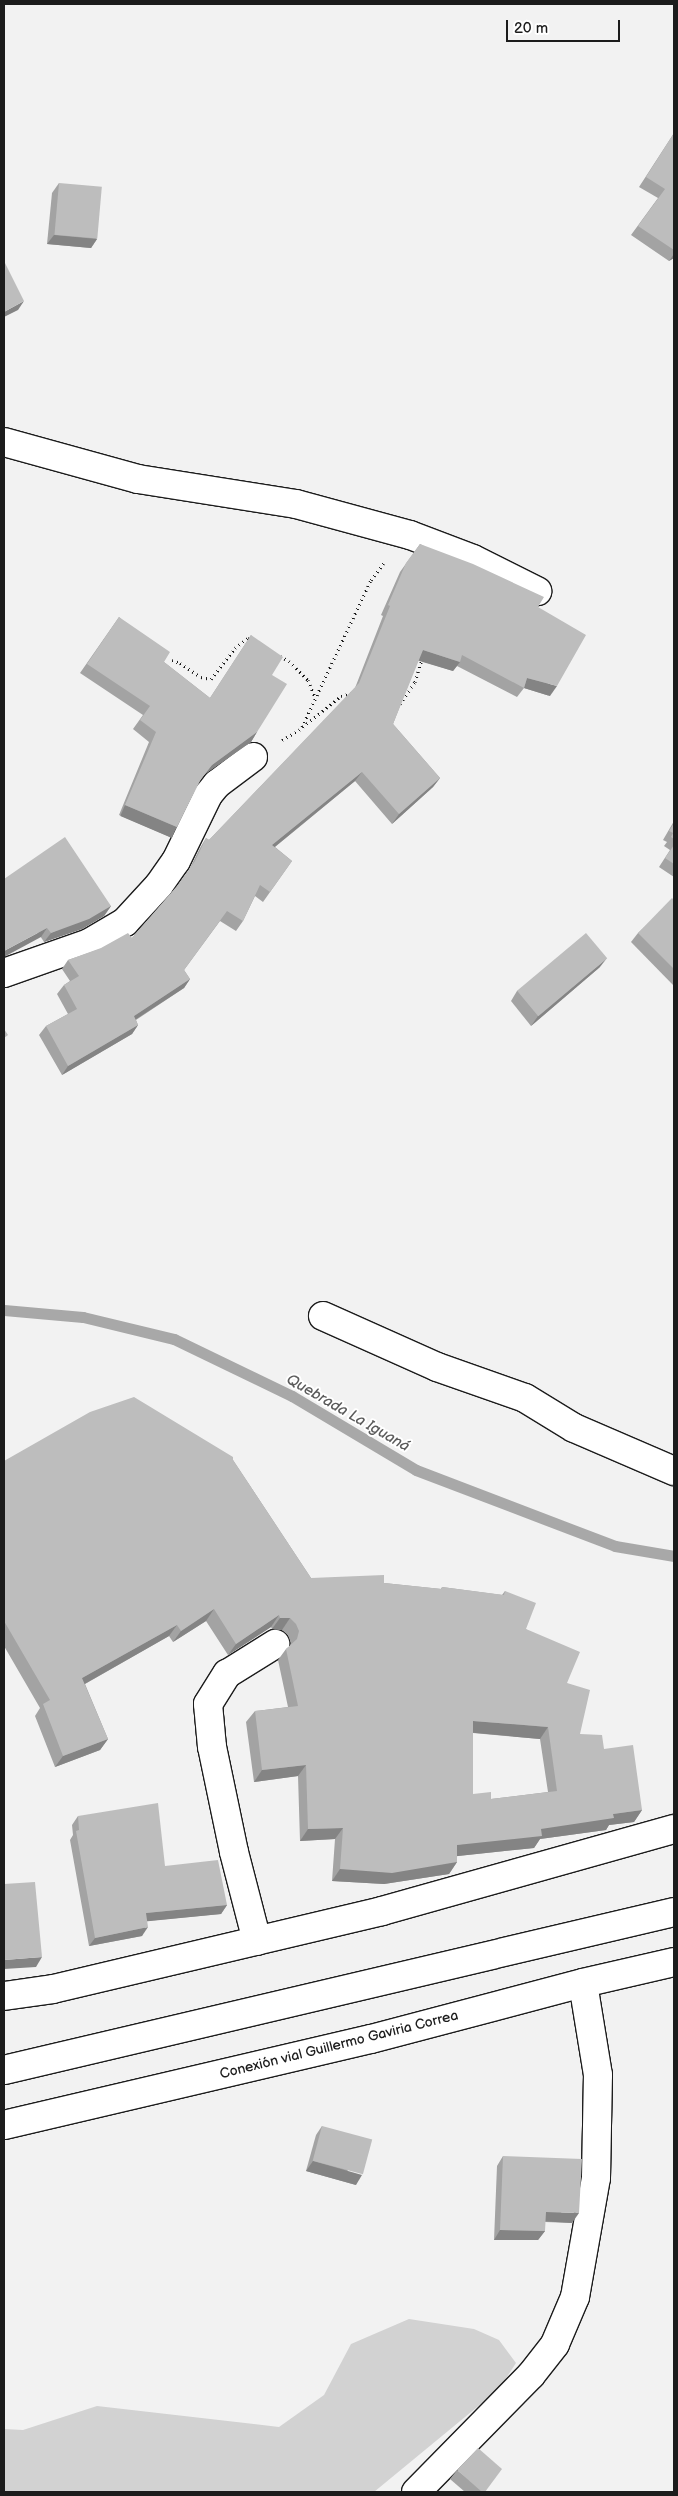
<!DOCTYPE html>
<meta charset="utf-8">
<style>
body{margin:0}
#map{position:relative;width:678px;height:2496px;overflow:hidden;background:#f2f2f2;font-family:"Balsamiq Sans",sans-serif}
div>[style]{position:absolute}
.green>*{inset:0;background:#d2d2d2}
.stream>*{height:11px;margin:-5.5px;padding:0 5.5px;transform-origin:5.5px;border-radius:5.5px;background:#a8a8a8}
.path>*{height:3px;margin-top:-1.5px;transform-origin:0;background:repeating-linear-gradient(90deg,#1c1c1c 0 1px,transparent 0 5px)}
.roads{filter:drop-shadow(1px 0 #1c1c1c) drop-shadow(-1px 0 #1c1c1c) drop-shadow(0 1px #1c1c1c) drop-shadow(0 -1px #1c1c1c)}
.minor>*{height:28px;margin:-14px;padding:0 14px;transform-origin:14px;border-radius:14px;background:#fff}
.highway>*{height:28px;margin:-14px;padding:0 14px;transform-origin:14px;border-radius:14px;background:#fff}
.wall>*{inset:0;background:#a3a3a3}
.shaded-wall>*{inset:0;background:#848484;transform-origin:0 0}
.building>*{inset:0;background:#bdbdbd;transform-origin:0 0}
span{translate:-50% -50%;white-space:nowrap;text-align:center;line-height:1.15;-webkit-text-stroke:4px #fff;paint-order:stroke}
.street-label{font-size:14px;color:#1c1c1c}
.water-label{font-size:15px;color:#5b5b5b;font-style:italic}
.frame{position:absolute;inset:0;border:5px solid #1c1c1c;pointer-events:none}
.scale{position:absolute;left:506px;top:20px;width:114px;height:22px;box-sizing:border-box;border:2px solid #1c1c1c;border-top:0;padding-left:6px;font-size:15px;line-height:18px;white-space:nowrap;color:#1c1c1c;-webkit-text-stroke:4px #fff;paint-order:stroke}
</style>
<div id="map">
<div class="green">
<i style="clip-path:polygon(409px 2319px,474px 2329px,499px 2340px,516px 2363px,499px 2389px,374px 2492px,4px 2492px,4px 2429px,23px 2430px,97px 2406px,279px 2427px,324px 2395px,351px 2344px)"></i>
</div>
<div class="stream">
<i style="left:4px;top:1310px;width:79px;rotate:5.1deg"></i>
<i style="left:83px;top:1317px;width:94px;rotate:13.6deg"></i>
<i style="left:174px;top:1339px;width:131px;rotate:25.8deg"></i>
<i style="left:292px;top:1396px;width:144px;rotate:30.8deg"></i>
<i style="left:416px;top:1470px;width:213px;rotate:20.9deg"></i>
<i style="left:615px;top:1546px;width:60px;rotate:9.6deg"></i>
</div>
<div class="path">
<i style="left:280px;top:656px;width:10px;rotate:29deg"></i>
<i style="left:289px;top:661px;width:27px;rotate:45deg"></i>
<i style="left:308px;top:680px;width:18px;rotate:68deg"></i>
<i style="left:172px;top:660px;width:9px;rotate:21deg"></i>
<i style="left:180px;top:663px;width:25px;rotate:34deg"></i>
<i style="left:201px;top:677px;width:10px;rotate:11deg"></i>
<i style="left:211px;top:679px;width:39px;rotate:-52deg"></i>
<i style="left:235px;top:648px;width:16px;rotate:-38deg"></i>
<i style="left:248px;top:638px;width:5px;rotate:22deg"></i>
<i style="left:400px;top:704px;width:27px;rotate:-56deg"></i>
<i style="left:415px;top:682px;width:24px;rotate:-73deg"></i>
<i style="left:302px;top:727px;width:162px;rotate:-64.9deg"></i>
<i style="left:371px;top:580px;width:21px;rotate:-53deg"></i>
<i style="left:282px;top:740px;width:20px;rotate:-30deg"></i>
<i style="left:299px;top:730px;width:54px;rotate:-39deg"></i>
<i style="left:341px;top:696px;width:11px;rotate:-15deg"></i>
</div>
<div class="roads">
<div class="minor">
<i style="left:4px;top:442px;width:139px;rotate:15.4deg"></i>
<i style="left:138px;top:479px;width:160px;rotate:9deg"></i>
<i style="left:296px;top:504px;width:118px;rotate:15.2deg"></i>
<i style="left:410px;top:535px;width:67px;rotate:20.9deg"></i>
<i style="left:473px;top:559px;width:72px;rotate:26.6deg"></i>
<i style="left:4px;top:973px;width:90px;rotate:-19.4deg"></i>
<i style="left:89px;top:943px;width:42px;rotate:-30.3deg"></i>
<i style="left:125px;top:922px;width:50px;rotate:-47.4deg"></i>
<i style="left:159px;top:885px;width:29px;rotate:-55deg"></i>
<i style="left:176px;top:861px;width:73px;rotate:-64.1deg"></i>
<i style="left:208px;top:795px;width:14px;rotate:-51deg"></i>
<i style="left:217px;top:784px;width:45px;rotate:-36.9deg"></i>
<i style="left:323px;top:1316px;width:125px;rotate:24.1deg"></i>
<i style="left:437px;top:1367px;width:93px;rotate:19.4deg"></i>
<i style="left:525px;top:1398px;width:57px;rotate:31.5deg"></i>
<i style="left:574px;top:1428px;width:109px;rotate:23.3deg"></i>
<i style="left:257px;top:1941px;width:92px;rotate:-104.5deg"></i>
<i style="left:234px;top:1852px;width:107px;rotate:-101.8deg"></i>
<i style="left:212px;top:1747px;width:43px;rotate:-95.3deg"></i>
<i style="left:208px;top:1704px;width:36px;rotate:-58deg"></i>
<i style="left:227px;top:1674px;width:57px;rotate:-32deg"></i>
<i style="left:4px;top:1996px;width:49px;rotate:-8.1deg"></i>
<i style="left:53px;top:1989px;width:338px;rotate:-13.3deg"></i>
<i style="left:382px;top:1911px;width:303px;rotate:-15.7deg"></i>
<i style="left:416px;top:2492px;width:164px;rotate:-45.5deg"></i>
<i style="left:531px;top:2375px;width:39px;rotate:-52deg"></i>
<i style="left:555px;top:2344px;width:51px;rotate:-66.9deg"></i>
<i style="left:575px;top:2297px;width:121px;rotate:-80deg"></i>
<i style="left:596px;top:2178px;width:103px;rotate:-88.9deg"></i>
<i style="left:598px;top:2075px;width:93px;rotate:-99.3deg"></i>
</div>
<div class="highway">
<i style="left:4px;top:2070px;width:688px;rotate:-13.27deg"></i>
<i style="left:4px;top:2125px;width:377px;rotate:-13.2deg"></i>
<i style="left:371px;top:2039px;width:219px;rotate:-14.8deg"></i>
<i style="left:583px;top:1983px;width:93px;rotate:-13deg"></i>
</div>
</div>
<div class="wall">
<i style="clip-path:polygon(674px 133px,674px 258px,669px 261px,631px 235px,658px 198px,639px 187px)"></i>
<i style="clip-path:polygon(59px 183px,97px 239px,91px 248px,47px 244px,52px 193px)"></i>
<i style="clip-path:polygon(420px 544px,538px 607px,550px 696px,524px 688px,517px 697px,457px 666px,453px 671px,418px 660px,393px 724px,440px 778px,433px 787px,392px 824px,355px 781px,275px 847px,292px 861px,263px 902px,255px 896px,243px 921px,236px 931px,220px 921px,184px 970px,190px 979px,184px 988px,136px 1020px,138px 1025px,132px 1034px,62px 1075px,39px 1035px,46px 1026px,68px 1014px,57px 994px,64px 985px,70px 981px,62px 969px,68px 960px,132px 938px,178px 885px,189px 870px,200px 848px,206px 838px,209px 840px,355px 688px,383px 616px,381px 615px,400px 572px)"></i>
<i style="clip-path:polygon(119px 617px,164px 662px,210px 698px,251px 635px,272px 675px,257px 732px,251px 742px,205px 774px,199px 781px,177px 827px,170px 837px,119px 815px,149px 742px,133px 729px,143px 715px,80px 673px)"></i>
<i style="clip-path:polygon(674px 821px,674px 877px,659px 867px,670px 850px,664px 846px,667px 842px,663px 840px)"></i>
<i style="clip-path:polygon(4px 879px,111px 906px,104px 916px,82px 929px,44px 942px)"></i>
<i style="clip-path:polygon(674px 900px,674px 986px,631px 942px,638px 933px)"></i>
<i style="clip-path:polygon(600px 967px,531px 1026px,511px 1001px,517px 991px)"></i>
<i style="clip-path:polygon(evenodd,233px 1460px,311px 1578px,384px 1583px,441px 1589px,442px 1587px,502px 1595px,505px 1591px,526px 1629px,567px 1683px,580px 1734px,604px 1749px,642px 1810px,634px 1822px,609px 1825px,606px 1830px,540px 1839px,534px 1848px,457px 1856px,457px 1862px,449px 1874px,384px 1884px,332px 1881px,335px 1839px,300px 1841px,298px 1776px,254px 1782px,246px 1722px,255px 1711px,288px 1707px,278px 1660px,286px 1649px,290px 1646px,291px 1643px,288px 1635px,282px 1630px,272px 1629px,271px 1627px,228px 1655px,206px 1621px,173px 1642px,169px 1636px,85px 1684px,108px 1739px,100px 1750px,55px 1767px,35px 1716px,40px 1708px,4px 1646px,4px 1461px,233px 1460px,473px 1733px,540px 1739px,548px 1792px,491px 1799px,473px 1794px,473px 1733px)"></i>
<i style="clip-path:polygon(78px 1816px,165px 1866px,227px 1905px,221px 1914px,147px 1921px,142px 1936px,89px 1946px,70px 1840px,73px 1835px,72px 1825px)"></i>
<i style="clip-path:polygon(322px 2126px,356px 2185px,306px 2171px,316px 2135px)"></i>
<i style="clip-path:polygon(503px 2156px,572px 2223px,545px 2222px,545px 2231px,538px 2240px,494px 2240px,497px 2166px)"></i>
<i style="clip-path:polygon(457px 2470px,485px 2492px,465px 2492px,450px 2479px)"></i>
</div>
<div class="shaded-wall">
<i style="clip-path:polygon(54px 235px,97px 239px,91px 248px,47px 244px)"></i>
<i style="clip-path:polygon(674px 254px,674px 258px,669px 261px)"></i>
<i style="clip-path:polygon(24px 301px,18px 310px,4px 317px,4px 312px)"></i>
<i style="clip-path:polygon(423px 650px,460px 662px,453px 671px,416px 660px)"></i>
<i style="clip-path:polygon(527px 678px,557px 686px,550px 696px,524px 688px)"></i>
<i style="clip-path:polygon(257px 732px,251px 742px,205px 774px,194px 788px,212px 765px)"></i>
<i style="clip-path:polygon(362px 772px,355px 781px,266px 854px,272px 845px)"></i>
<i style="clip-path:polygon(440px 778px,433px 787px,392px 824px,399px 814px)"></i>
<i style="left:125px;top:805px;width:56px;height:12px;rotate:23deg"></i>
<i style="clip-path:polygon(111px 906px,104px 916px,82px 929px,44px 942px,51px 933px)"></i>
<i style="clip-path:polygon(47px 928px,41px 937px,4px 957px,4px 951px)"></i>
<i style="clip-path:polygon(607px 958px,600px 967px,531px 1026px,538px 1016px)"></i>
<i style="clip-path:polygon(190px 979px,184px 988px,127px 1025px,134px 1016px)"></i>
<i style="clip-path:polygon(138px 1025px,132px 1034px,62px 1075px,68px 1066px)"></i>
<i style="clip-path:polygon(214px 1609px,206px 1621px,173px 1642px,181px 1631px)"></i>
<i style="clip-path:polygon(279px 1615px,271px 1627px,228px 1655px,236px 1644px)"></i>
<i style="clip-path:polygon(280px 1618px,290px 1618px,282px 1630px,272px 1629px)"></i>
<i style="clip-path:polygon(177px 1625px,169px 1636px,74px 1690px,82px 1678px)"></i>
<i style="clip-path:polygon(473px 1721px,548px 1727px,540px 1739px,465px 1732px)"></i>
<i style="clip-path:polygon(108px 1739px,100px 1750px,55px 1767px,63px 1756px)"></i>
<i style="clip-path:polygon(306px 1765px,298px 1776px,254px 1782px,262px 1770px)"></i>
<i style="clip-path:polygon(642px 1810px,634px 1822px,609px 1825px,606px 1830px,540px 1839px,534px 1848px,449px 1857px,457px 1845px,613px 1814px)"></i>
<i style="clip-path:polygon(343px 1828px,335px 1839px,300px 1841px,308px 1829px)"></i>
<i style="clip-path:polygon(457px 1862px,449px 1874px,384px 1884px,332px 1881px,340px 1869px)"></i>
<i style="clip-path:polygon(227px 1905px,221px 1914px,140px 1922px,146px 1913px)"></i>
<i style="clip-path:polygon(148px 1927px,142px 1936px,89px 1946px,95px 1938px)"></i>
<i style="clip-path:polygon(42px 1957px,36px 1967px,4px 1969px,4px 1960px)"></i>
<i style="clip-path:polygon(313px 2161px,362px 2175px,356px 2185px,306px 2171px)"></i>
<i style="clip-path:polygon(546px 2212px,579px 2213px,572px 2223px,539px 2221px)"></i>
<i style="clip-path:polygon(500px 2230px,545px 2231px,538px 2240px,494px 2240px)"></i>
</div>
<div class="building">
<i style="clip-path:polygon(674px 133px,674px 250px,638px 226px,665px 189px,646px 177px)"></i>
<i style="left:59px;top:183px;width:43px;height:52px;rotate:5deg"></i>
<i style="clip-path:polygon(5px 263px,24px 301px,4px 312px,4px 264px)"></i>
<i style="clip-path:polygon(420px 544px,473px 564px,544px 597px,538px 607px,586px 635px,557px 686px,527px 678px,524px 688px,462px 655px,460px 662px,423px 650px,393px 724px,440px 778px,399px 814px,362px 772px,272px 845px,292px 861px,270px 892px,260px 885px,243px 921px,227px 911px,184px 970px,190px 979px,134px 1016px,138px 1025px,68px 1066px,46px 1026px,77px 1009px,64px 985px,79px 976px,68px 960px,101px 948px,128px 933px,132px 938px,178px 885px,195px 861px,206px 838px,209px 840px,359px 683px,390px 606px,388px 605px,406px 563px)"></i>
<i style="clip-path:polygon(119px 617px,170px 652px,164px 662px,210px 698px,251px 635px,283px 657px,272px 675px,287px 684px,257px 732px,212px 765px,201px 779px,177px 827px,125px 805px,156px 732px,140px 720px,150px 706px,87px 664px)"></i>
<i style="clip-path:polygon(674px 823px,674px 839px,671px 837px,673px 833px,669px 831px)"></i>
<i style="clip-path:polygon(65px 837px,111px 906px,89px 919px,51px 933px,47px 928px,4px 951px,4px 879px)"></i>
<i style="clip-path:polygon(674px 845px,674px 864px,665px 858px)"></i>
<i style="clip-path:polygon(672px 898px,674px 900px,674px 969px,638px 933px)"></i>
<i style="left:586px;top:933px;width:33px;height:90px;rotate:50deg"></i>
<i style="clip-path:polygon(4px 1029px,8px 1035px,4px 1038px)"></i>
<i style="clip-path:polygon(evenodd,134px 1397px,233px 1457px,233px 1460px,311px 1578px,384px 1575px,384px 1583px,442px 1589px,442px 1587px,504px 1595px,505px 1591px,536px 1603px,526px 1629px,580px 1652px,567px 1683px,590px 1690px,580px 1734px,602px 1735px,604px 1749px,633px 1745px,642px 1810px,613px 1814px,614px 1818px,541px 1829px,542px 1836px,457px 1845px,457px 1862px,392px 1873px,340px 1869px,343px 1828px,308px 1829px,306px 1765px,262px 1770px,255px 1711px,298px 1706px,286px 1649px,297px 1639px,299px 1631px,296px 1624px,290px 1618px,280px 1618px,279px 1615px,236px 1644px,214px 1609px,181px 1631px,177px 1625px,82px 1678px,108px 1739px,63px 1756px,43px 1704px,50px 1700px,4px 1621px,4px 1461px,90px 1412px,134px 1397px,473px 1721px,548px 1727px,557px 1791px,491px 1799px,491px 1792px,473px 1794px,473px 1721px)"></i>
<i style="clip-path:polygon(158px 1803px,165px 1866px,218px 1860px,227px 1905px,146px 1913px,148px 1927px,95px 1938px,76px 1831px,79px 1830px,78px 1816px)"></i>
<i style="clip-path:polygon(35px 1882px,42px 1957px,4px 1960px,4px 1884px)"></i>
<i style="left:322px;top:2126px;width:52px;height:36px;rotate:15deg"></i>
<i style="clip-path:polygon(503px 2156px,582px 2159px,579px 2213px,546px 2212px,545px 2231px,500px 2230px)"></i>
<i style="clip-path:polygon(478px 2448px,502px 2469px,485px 2492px,482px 2492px,457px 2470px)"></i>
</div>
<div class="street-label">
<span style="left:339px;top:2045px;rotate:-14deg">Conexión vial Guillermo Gaviria Correa</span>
</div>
<div class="water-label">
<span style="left:348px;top:1413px;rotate:30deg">Quebrada La Iguaná</span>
</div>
<div class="frame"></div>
<div class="scale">20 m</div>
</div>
